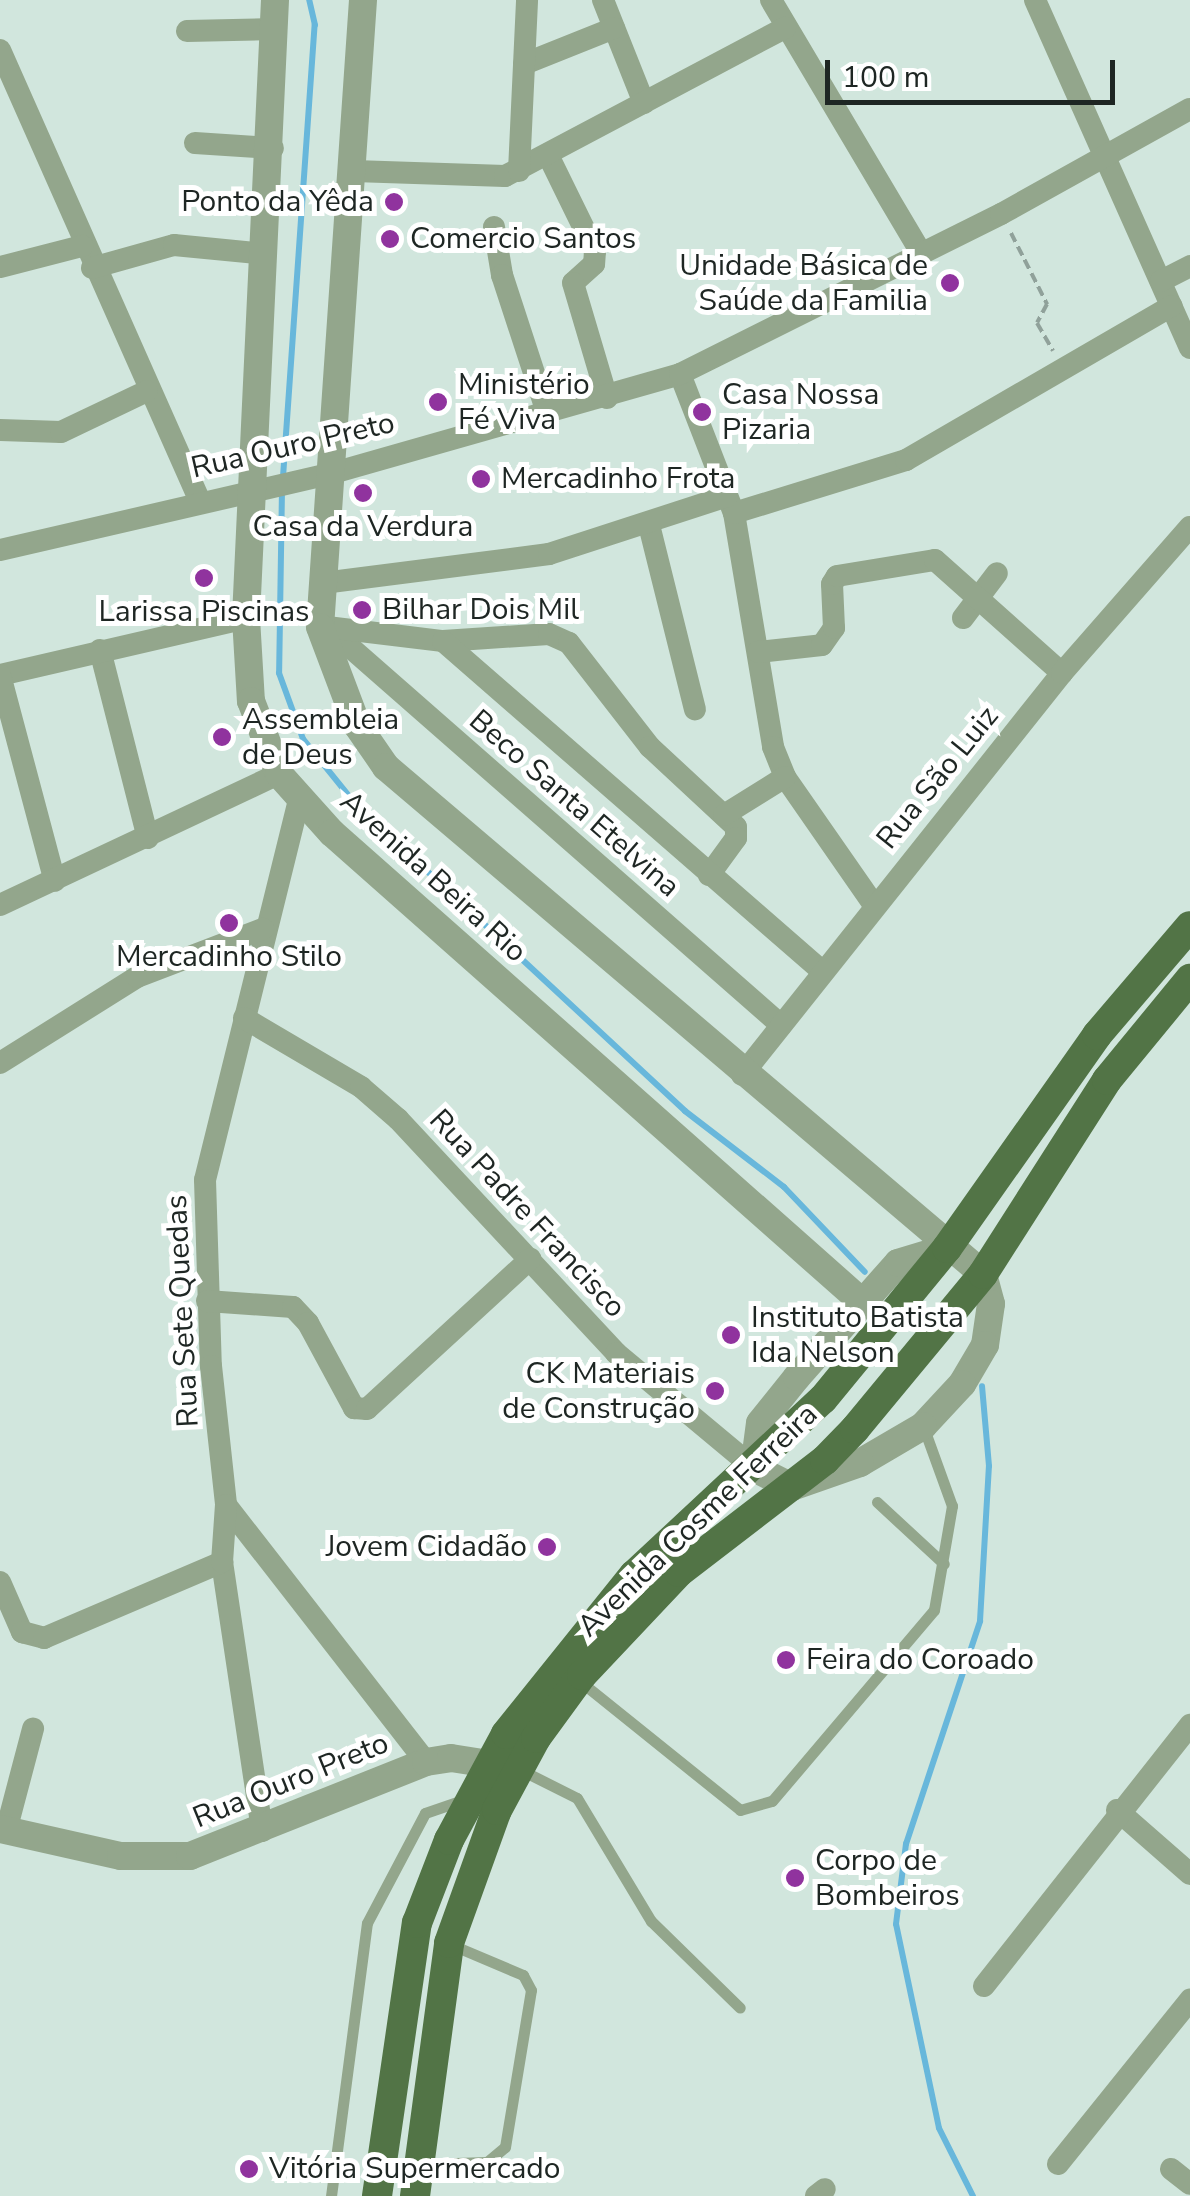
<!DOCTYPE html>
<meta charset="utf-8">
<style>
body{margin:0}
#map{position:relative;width:1190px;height:2196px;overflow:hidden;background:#d1e6dd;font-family:"Nunito Sans",sans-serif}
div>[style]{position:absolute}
.stream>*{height:6px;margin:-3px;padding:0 3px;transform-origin:3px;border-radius:3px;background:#68b7db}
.path>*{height:4px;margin-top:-2px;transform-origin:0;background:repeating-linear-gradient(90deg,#90a19a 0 10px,transparent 0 15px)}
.service>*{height:11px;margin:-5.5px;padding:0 5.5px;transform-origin:5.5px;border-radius:5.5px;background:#93a68c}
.minor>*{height:22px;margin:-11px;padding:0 11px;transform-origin:11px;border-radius:11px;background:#93a68c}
.tertiary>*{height:28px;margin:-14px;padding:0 14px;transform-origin:14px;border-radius:14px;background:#93a68c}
.primary>*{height:30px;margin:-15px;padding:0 15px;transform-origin:15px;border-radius:15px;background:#527446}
.dots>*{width:28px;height:28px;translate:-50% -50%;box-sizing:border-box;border:5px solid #fff;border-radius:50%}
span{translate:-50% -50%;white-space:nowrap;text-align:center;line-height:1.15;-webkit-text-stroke:10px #fff;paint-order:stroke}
.poi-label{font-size:30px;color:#1e2623}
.right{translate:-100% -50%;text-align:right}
.left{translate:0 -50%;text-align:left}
.street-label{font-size:30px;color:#1e2623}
.scale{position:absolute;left:825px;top:60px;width:290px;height:45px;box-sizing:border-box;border:5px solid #1e2623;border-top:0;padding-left:12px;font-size:30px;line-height:35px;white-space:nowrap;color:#1e2623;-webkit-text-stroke:8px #fff;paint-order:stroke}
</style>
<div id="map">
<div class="stream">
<i style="left:283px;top:477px;width:453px;rotate:-86deg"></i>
<i style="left:315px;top:25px;width:26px;rotate:-103deg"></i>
<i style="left:282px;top:489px;width:184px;rotate:90.9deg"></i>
<i style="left:279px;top:673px;width:70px;rotate:70deg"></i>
<i style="left:303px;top:739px;width:86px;rotate:51.1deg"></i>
<i style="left:357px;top:806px;width:448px;rotate:42.9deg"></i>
<i style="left:685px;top:1111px;width:125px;rotate:37.5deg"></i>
<i style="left:784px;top:1187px;width:117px;rotate:46.4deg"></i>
<i style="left:973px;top:2196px;width:76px;rotate:-116.6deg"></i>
<i style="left:939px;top:2128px;width:208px;rotate:-101.9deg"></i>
<i style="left:896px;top:1924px;width:81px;rotate:-82.9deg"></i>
<i style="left:906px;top:1844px;width:235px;rotate:-71.6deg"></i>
<i style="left:980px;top:1621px;width:155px;rotate:-86.7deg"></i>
<i style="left:989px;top:1466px;width:80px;rotate:-95deg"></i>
</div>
<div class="path">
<i style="left:1011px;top:233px;width:80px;rotate:63.1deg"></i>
<i style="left:1047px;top:304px;width:21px;rotate:118deg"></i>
<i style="left:1037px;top:323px;width:32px;rotate:60deg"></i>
</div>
<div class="service">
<i style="left:877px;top:1502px;width:91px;rotate:42.8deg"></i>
<i style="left:581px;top:1682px;width:204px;rotate:38.8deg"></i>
<i style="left:740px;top:1810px;width:33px;rotate:-16deg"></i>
<i style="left:772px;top:1801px;width:250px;rotate:-49.7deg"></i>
<i style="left:934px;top:1610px;width:106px;rotate:-80.2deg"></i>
<i style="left:952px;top:1506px;width:85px;rotate:-109.9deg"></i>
<i style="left:523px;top:1771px;width:60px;rotate:26.6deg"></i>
<i style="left:577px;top:1798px;width:144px;rotate:59deg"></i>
<i style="left:651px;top:1921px;width:124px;rotate:44.3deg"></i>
<i style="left:424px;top:2164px;width:63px;rotate:-1.8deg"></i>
<i style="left:487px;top:2162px;width:23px;rotate:-40deg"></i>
<i style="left:505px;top:2147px;width:159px;rotate:-80.6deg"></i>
<i style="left:531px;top:1990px;width:17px;rotate:-118deg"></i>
<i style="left:523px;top:1975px;width:77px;rotate:-157.1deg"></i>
<i style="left:331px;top:2196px;width:275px;rotate:-82.5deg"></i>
<i style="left:367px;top:1923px;width:124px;rotate:-62.2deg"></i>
<i style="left:425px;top:1813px;width:40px;rotate:-18.9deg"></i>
</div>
<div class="minor">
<i style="left:603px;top:0;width:111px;rotate:68.3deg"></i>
<i style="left:771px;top:0;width:294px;rotate:59.3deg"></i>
<i style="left:1035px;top:0;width:381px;rotate:66deg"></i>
<i style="left:187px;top:31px;width:88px;rotate:-1.3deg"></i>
<i style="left:0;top:50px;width:493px;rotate:66.1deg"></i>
<i style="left:524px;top:64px;width:97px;rotate:-21.8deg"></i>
<i style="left:195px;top:143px;width:78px;rotate:3.7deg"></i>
<i style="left:548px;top:155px;width:107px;rotate:63.9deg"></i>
<i style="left:595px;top:251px;width:13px;rotate:94deg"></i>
<i style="left:594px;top:264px;width:28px;rotate:138deg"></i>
<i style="left:573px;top:283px;width:120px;rotate:73.5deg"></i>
<i style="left:354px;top:171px;width:151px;rotate:1.9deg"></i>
<i style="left:505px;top:176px;width:317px;rotate:-27.9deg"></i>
<i style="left:519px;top:171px;width:171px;rotate:-87.3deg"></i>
<i style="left:494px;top:227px;width:49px;rotate:80.5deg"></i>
<i style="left:502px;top:275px;width:148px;rotate:71.9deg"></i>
<i style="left:0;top:267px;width:85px;rotate:-14.4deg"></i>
<i style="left:92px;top:268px;width:85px;rotate:-15.7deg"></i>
<i style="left:174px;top:245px;width:92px;rotate:5.6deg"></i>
<i style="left:1161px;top:281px;width:33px;rotate:-27deg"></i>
<i style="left:680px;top:374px;width:149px;rotate:68.8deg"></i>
<i style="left:734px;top:513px;width:237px;rotate:80.5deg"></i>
<i style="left:773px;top:747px;width:32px;rotate:68deg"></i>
<i style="left:785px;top:777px;width:156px;rotate:55.2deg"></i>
<i style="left:0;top:430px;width:61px;rotate:1.9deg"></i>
<i style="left:61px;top:432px;width:95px;rotate:-25.5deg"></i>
<i style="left:734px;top:513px;width:180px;rotate:-17.1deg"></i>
<i style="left:906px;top:460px;width:307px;rotate:-30.1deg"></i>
<i style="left:649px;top:525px;width:190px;rotate:76deg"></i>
<i style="left:0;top:550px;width:342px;rotate:-13deg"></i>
<i style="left:333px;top:473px;width:361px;rotate:-15.9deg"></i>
<i style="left:680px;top:374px;width:359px;rotate:-26.5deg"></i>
<i style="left:1001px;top:214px;width:216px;rotate:-29.1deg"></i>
<i style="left:323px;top:583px;width:228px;rotate:-7.3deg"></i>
<i style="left:549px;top:554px;width:187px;rotate:-18deg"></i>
<i style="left:963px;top:618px;width:56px;rotate:-52.9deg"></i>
<i style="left:327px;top:627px;width:604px;rotate:41.24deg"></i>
<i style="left:327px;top:627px;width:117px;rotate:6.9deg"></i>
<i style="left:443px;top:641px;width:106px;rotate:-3.8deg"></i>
<i style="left:549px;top:634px;width:22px;rotate:24deg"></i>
<i style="left:569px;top:643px;width:132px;rotate:52.1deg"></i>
<i style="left:650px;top:747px;width:117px;rotate:42.9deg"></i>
<i style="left:736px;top:827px;width:11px;rotate:90deg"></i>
<i style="left:736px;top:838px;width:46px;rotate:126.1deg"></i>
<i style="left:443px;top:641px;width:504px;rotate:41.06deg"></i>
<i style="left:100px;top:650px;width:194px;rotate:75.7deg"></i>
<i style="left:758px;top:652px;width:64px;rotate:-6.2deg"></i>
<i style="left:822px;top:645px;width:21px;rotate:-55deg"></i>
<i style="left:834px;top:628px;width:44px;rotate:-92.6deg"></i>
<i style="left:832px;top:584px;width:9px;rotate:-58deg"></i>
<i style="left:837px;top:576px;width:99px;rotate:-9.3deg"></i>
<i style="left:935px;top:560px;width:170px;rotate:41.7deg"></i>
<i style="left:0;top:675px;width:253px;rotate:-13deg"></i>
<i style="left:0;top:675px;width:213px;rotate:75.1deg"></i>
<i style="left:299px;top:800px;width:391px;rotate:103.9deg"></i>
<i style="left:205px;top:1180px;width:186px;rotate:88.2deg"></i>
<i style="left:211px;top:1366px;width:140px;rotate:83.8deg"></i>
<i style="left:226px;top:1505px;width:326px;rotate:52.1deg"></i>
<i style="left:724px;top:815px;width:72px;rotate:-31.9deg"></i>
<i style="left:0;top:905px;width:308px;rotate:-25.2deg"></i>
<i style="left:244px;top:1018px;width:136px;rotate:30.5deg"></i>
<i style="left:361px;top:1087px;width:49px;rotate:40.9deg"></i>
<i style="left:398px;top:1119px;width:320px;rotate:47deg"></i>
<i style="left:616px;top:1353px;width:180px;rotate:39.8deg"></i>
<i style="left:0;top:1063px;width:162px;rotate:-32.1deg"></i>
<i style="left:137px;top:977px;width:135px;rotate:-20.9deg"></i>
<i style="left:742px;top:1075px;width:514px;rotate:-51.48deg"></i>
<i style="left:1062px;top:673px;width:194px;rotate:-48.8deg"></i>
<i style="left:207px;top:1301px;width:86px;rotate:4deg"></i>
<i style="left:293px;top:1307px;width:22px;rotate:47deg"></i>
<i style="left:308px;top:1323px;width:97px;rotate:61.6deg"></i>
<i style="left:354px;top:1408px;width:13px;rotate:4deg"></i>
<i style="left:367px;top:1409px;width:222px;rotate:-42.6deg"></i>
<i style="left:222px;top:1562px;width:272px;rotate:81.5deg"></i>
<i style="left:0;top:1582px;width:55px;rotate:66.3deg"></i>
<i style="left:22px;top:1632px;width:23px;rotate:15deg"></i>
<i style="left:44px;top:1638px;width:194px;rotate:-23.1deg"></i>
<i style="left:222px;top:1562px;width:57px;rotate:-86deg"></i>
<i style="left:1117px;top:1810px;width:97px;rotate:41.2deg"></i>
<i style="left:6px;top:1831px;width:106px;rotate:-75.2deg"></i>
<i style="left:984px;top:1986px;width:333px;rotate:-51.7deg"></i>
<i style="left:1058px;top:2164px;width:211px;rotate:-51.2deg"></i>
<i style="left:1171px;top:2169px;width:24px;rotate:38deg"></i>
<i style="left:816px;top:2196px;width:11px;rotate:-38deg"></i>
</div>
<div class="tertiary">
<i style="left:275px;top:0;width:619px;rotate:92.69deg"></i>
<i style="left:246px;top:618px;width:83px;rotate:86.6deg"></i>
<i style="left:251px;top:701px;width:78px;rotate:69deg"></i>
<i style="left:279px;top:774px;width:79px;rotate:48.1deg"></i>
<i style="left:332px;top:833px;width:709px;rotate:41.51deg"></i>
<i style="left:363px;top:0;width:628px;rotate:93.92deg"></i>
<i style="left:320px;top:627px;width:105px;rotate:69.3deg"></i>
<i style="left:357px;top:725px;width:51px;rotate:55.4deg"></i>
<i style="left:386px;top:767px;width:783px;rotate:40.34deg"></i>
<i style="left:983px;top:1274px;width:31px;rotate:75deg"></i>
<i style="left:991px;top:1304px;width:41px;rotate:98.3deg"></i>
<i style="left:985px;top:1345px;width:45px;rotate:120.5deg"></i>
<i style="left:962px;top:1384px;width:57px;rotate:132.9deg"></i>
<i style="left:923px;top:1426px;width:73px;rotate:149.6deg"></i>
<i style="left:860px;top:1463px;width:72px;rotate:160.6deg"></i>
<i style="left:792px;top:1487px;width:42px;rotate:-153.4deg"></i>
<i style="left:754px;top:1468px;width:45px;rotate:-82.4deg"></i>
<i style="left:760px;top:1423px;width:59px;rotate:-51.2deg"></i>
<i style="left:797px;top:1377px;width:152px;rotate:-48.5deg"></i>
<i style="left:898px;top:1263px;width:51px;rotate:-17deg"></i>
<i style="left:0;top:1829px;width:124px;rotate:12.6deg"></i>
<i style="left:121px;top:1856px;width:69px"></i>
<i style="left:190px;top:1856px;width:254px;rotate:-21.7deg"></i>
<i style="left:426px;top:1762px;width:25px;rotate:-9deg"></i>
<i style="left:451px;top:1758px;width:37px;rotate:9deg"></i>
</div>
<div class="primary">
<i style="left:377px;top:2196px;width:276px;rotate:-81.7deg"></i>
<i style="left:417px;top:1923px;width:89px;rotate:-68.9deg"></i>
<i style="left:449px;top:1840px;width:120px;rotate:-61.7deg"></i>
<i style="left:506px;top:1734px;width:204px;rotate:-51.2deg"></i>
<i style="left:634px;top:1575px;width:258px;rotate:-43deg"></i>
<i style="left:823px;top:1399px;width:195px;rotate:-50.6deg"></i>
<i style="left:947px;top:1248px;width:261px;rotate:-54.8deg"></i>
<i style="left:1097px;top:1035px;width:143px;rotate:-49.5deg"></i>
<i style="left:415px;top:2196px;width:255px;rotate:-82.3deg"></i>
<i style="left:449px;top:1943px;width:141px;rotate:-70.2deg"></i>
<i style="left:497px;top:1810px;width:82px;rotate:-61.6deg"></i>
<i style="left:536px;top:1738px;width:78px;rotate:-53.9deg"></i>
<i style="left:582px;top:1675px;width:141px;rotate:-46.7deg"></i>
<i style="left:679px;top:1572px;width:184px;rotate:-37.5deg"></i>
<i style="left:825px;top:1460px;width:43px;rotate:-45.9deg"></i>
<i style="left:855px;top:1429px;width:201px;rotate:-50.4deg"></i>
<i style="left:983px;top:1274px;width:230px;rotate:-57.4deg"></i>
<i style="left:1107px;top:1080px;width:131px;rotate:-50.6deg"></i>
</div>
<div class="dots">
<i style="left:394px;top:202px;background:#90339e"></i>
<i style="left:390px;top:239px;background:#90339e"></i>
<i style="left:950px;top:283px;background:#90339e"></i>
<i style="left:438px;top:402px;background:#90339e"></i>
<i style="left:702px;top:412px;background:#90339e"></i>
<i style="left:481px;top:479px;background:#90339e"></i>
<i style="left:363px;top:493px;background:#90339e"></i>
<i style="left:204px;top:578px;background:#90339e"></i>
<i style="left:362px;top:610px;background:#90339e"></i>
<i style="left:222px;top:737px;background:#90339e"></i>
<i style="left:229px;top:923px;background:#90339e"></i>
<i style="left:731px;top:1335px;background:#90339e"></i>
<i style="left:715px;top:1391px;background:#90339e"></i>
<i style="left:547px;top:1547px;background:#90339e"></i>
<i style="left:786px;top:1660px;background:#90339e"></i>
<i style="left:795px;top:1878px;background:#90339e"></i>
<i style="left:249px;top:2169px;background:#90339e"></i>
</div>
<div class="poi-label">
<span class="right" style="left:374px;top:202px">Ponto da Yêda</span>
<span class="left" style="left:410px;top:239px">Comercio Santos</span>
<span class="right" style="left:928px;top:283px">Unidade Básica de<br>Saúde da Familia</span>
<span class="left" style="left:458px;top:402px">Ministério<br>Fé Viva</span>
<span class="left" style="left:722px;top:412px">Casa Nossa<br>Pizaria</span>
<span class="left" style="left:501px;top:479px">Mercadinho Frota</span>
<span style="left:363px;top:527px">Casa da Verdura</span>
<span class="left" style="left:382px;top:610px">Bilhar Dois Mil</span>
<span style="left:204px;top:612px">Larissa Piscinas</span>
<span class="left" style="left:242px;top:737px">Assembleia<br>de Deus</span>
<span style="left:229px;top:957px">Mercadinho Stilo</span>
<span class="left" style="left:751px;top:1335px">Instituto Batista<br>Ida Nelson</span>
<span class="right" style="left:695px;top:1391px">CK Materiais<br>de Construção</span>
<span class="right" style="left:527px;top:1547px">Jovem Cidadão</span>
<span class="left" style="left:806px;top:1660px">Feira do Coroado</span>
<span class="left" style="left:815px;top:1878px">Corpo de<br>Bombeiros</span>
<span class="left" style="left:269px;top:2169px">Vitória Supermercado</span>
</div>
<div class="street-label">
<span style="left:293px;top:446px;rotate:-13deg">Rua Ouro Preto</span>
<span style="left:938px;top:778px;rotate:-51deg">Rua São Luiz</span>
<span style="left:574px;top:804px;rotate:41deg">Beco Santa Etelvina</span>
<span style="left:433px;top:877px;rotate:42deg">Avenida Beira Rio</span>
<span style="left:527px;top:1214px;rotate:47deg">Rua Padre Francisco</span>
<span style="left:183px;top:1311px;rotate:-93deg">Rua Sete Quedas</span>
<span style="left:698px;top:1521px;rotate:-44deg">Avenida Cosme Ferreira</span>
<span style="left:291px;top:1781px;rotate:-22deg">Rua Ouro Preto</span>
</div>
<div class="scale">100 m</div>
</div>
